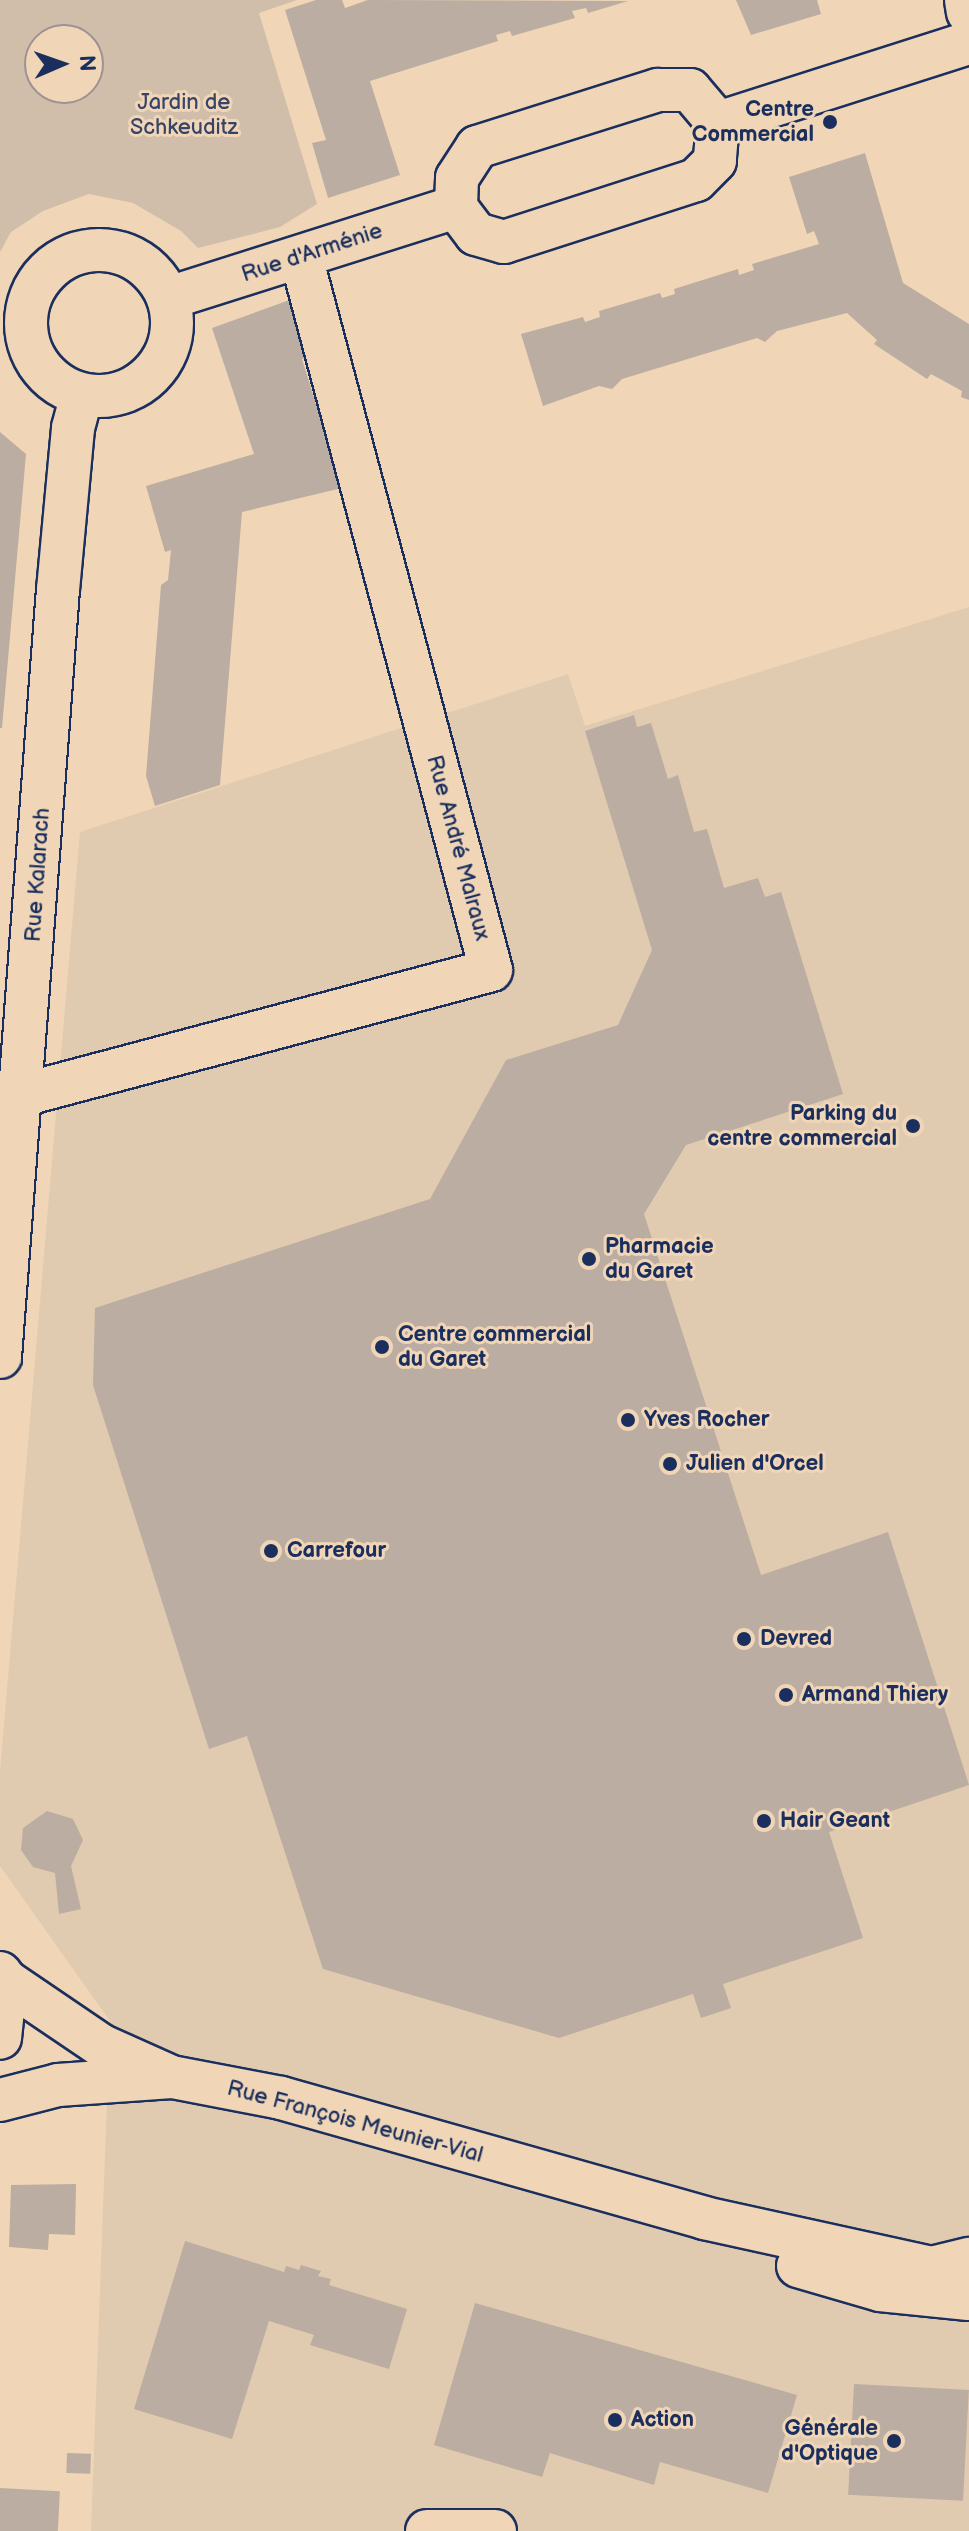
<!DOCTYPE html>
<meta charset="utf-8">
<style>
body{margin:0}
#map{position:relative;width:969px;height:2531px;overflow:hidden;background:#f0d6b7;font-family:"Balsamiq Sans",sans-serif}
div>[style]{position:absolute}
.built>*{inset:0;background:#e0cab0}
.green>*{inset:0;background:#d1beaa}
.building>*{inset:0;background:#bbada1;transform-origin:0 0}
.roads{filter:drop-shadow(2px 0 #1b2f5e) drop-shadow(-2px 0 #1b2f5e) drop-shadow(0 2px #1b2f5e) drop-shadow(0 -2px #1b2f5e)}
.street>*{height:42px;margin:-21px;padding:0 21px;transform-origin:21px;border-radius:21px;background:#f0d6b7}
.street>.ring{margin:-21px;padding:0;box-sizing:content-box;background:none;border:42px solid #f0d6b7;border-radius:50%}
.secondary>*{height:44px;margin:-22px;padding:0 22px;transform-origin:22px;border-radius:22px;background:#f0d6b7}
.dots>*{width:22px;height:22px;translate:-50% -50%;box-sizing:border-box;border:4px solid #f0d6b7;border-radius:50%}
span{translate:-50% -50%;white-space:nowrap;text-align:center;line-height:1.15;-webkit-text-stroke:6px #f0d6b7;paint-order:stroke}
.park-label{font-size:22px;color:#364469}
.poi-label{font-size:22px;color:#1b2f5e;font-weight:700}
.right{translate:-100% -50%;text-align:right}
.left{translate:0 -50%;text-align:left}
.street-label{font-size:22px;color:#1b2f5e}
.north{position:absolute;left:24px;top:24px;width:80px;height:80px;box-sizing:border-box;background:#f0d6b7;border:2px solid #9b9393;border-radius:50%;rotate:88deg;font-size:22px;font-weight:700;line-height:32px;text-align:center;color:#1b2f5e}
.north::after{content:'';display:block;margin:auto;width:28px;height:36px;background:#1b2f5e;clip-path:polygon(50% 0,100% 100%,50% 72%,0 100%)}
</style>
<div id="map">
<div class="built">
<i style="clip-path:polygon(969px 607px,969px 2531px,91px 2531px,110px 2021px,0 1866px,0 1772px,80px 832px,568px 674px,585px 726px)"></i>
</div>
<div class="green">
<i style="clip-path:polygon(evenodd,0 0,297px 0,259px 13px,317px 204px,280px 227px,198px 248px,181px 231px,133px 203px,89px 194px,43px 211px,11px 232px,0 252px,0 0,88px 40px,88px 88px,40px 88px,40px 40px,88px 40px)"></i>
</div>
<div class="building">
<i style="clip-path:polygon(316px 0,342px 0,345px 8px,368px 0,628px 1px,588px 13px,586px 8px,572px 11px,575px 18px,512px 36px,510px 31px,496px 35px,498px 41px,370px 81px,400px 175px,328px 198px,312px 143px,326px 140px,285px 10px)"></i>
<i style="clip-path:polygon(736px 0,817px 0,821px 14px,751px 35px)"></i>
<i style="clip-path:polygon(865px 153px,903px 283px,969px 324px,969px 400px,961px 397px,962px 391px,931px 374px,927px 379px,874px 344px,877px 340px,847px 313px,777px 331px,765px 342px,757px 338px,622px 379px,612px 389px,599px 386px,543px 406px,521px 334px,583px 317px,585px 322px,600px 317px,599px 311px,660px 293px,662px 298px,675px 294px,674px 289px,738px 269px,739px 275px,754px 270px,752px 264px,819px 244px,814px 231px,807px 234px,789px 177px)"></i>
<i style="clip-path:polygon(298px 297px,316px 355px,302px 359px,342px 488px,242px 512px,220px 785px,155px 806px,146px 776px,161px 585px,168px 580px,171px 550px,165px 552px,146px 486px,254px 454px,212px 328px)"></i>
<i style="clip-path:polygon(0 432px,26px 454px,2px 728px,0 728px)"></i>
<i style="clip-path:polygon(634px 715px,637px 727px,651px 723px,668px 779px,678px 775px,694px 832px,707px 829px,724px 888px,758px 878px,765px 897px,781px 892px,843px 1094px,686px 1145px,644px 1214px,761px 1575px,888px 1532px,969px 1785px,829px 1832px,863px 1938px,723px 1984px,731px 2008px,701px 2018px,693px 1994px,559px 2038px,323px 1969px,247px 1736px,209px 1749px,93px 1385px,95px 1308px,430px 1199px,506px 1060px,618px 1025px,652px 950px,585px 731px)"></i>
<i style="clip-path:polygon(47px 1811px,73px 1819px,83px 1840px,71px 1866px,81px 1909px,59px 1914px,55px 1873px,33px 1867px,21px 1850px,23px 1828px)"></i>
<i style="clip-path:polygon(76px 2184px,75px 2235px,49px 2234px,48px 2250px,9px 2247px,11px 2185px)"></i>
<i style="clip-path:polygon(185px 2241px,284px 2272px,286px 2266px,299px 2270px,301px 2265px,321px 2271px,318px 2276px,331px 2279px,329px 2285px,407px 2309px,389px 2369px,310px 2345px,314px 2335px,269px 2321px,232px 2439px,134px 2409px)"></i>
<i style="clip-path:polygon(475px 2303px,797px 2395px,768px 2493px,660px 2462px,654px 2485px,550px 2453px,542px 2477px,434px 2445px)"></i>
<i style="left:854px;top:2384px;width:115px;height:111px;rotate:3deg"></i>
<i style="left:67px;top:2453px;width:24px;height:20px;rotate:2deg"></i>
<i style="left:0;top:2488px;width:60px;height:43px;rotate:3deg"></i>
</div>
<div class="roads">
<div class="street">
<i style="left:658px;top:90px;width:32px"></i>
<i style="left:690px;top:90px;width:43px;rotate:49.7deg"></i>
<i style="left:718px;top:123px;width:38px;rotate:95deg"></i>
<i style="left:715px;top:161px;width:27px;rotate:135deg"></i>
<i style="left:696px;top:180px;width:202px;rotate:162.1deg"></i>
<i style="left:504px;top:242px;width:29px;rotate:-164deg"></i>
<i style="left:476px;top:234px;width:34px;rotate:-127deg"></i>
<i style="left:456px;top:207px;width:29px;rotate:-88deg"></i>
<i style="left:457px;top:178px;width:37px;rotate:-57deg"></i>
<i style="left:477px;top:147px;width:190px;rotate:-17.5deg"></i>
<i style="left:718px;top:123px;width:263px;rotate:-17.7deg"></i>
<i class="ring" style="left:26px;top:250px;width:104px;height:104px"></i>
<i style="left:169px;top:298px;width:301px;rotate:-17.6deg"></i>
<i style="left:22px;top:1095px;width:485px;rotate:-14.9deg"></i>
<i style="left:491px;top:970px;width:738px;rotate:-104.92deg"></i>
<i style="left:0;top:1357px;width:769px;rotate:-85.68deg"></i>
<i style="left:58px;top:590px;width:163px;rotate:-84.7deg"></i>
<i style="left:73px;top:428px;width:34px;rotate:-75deg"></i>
<i style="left:0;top:1973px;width:10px;rotate:53deg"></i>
<i style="left:6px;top:1981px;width:57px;rotate:96deg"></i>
<i style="left:6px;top:1981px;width:116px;rotate:34.1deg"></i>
<i style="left:102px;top:2046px;width:71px;rotate:24deg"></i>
<i style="left:0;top:2100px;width:60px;rotate:-14.5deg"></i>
<i style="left:58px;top:2085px;width:114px;rotate:-4deg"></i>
<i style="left:172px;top:2077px;width:111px;rotate:10.9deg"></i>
<i style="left:281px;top:2098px;width:440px;rotate:15.8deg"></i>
<i style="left:704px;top:2218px;width:233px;rotate:12.4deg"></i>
<i style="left:932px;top:2268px;width:38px;rotate:-14deg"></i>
<i style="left:798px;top:2266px;width:85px;rotate:16.3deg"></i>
<i style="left:880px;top:2290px;width:89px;rotate:5.8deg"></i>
<i style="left:427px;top:2531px;width:68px"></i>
</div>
<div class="secondary">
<i style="left:967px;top:0;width:12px;rotate:81deg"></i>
</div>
</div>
<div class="dots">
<i style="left:830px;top:122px;background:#1b2f5e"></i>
<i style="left:913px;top:1126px;background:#1b2f5e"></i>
<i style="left:589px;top:1259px;background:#1b2f5e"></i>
<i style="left:382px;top:1347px;background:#1b2f5e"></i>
<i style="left:628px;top:1420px;background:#1b2f5e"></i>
<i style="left:670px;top:1464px;background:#1b2f5e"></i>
<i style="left:271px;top:1551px;background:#1b2f5e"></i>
<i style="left:744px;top:1639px;background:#1b2f5e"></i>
<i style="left:786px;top:1695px;background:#1b2f5e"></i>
<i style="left:764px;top:1821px;background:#1b2f5e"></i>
<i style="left:615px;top:2420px;background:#1b2f5e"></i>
<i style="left:894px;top:2441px;background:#1b2f5e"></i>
</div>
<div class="park-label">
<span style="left:184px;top:115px">Jardin de<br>Schkeuditz</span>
</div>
<div class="poi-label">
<span class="right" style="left:814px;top:122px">Centre<br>Commercial</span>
<span class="right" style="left:897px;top:1126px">Parking du<br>centre commercial</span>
<span class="left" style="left:605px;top:1259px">Pharmacie<br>du Garet</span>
<span class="left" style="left:398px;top:1347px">Centre commercial<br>du Garet</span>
<span class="left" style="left:644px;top:1420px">Yves Rocher</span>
<span class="left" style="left:686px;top:1464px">Julien d'Orcel</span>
<span class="left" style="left:287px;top:1551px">Carrefour</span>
<span class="left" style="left:760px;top:1639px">Devred</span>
<span class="left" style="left:802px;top:1695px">Armand Thiery</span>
<span class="left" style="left:780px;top:1821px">Hair Geant</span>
<span class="left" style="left:631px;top:2420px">Action</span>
<span class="right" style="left:878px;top:2441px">Générale<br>d'Optique</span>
</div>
<div class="street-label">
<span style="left:312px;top:253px;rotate:-18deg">Rue d'Arménie</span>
<span style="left:458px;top:848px;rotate:75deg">Rue André Malraux</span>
<span style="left:38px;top:875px;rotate:-86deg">Rue Kalarach</span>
<span style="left:355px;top:2122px;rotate:15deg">Rue François Meunier-Vial</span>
</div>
<div class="north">N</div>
</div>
